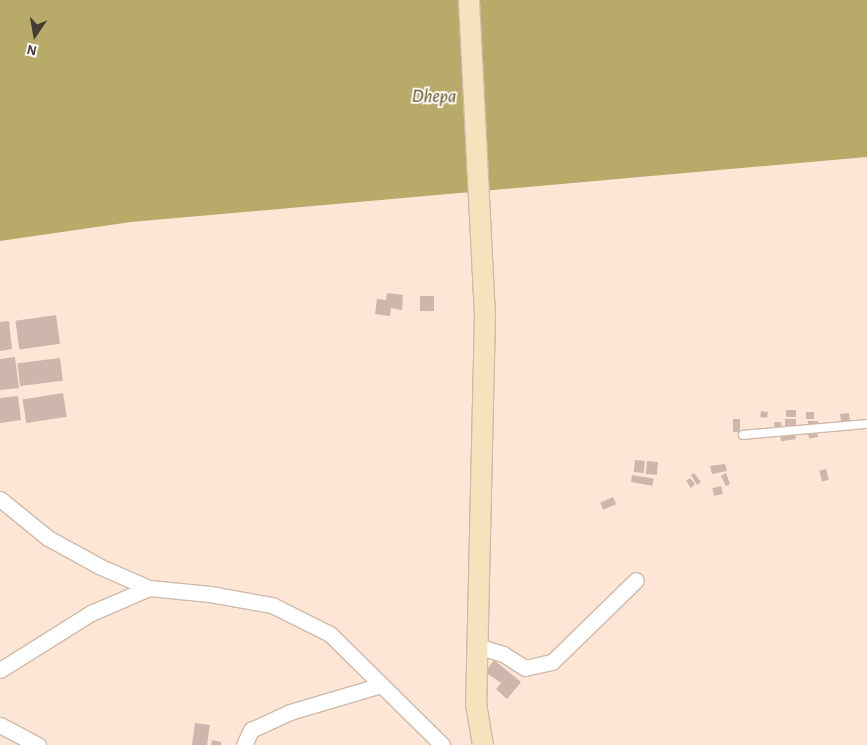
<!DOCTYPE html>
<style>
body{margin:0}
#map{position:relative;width:867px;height:745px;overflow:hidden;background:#fde6d6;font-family:"Alegreya Sans",sans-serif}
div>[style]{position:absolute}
.water>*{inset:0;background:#b8aa68}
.building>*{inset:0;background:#cfb5ac;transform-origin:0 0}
.roads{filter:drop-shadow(1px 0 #cfbaaa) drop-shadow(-1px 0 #cfbaaa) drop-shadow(0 1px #cfbaaa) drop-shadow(0 -1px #cfbaaa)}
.lane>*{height:8px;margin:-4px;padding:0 4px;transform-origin:4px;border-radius:4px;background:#fff}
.street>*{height:15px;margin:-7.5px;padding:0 7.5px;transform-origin:7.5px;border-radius:7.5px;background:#fff}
.secondary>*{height:20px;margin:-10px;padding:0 10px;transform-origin:10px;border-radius:10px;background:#f6e3bd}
span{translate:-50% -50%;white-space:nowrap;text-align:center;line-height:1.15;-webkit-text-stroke:4px #fcf7f4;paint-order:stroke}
.water-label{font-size:19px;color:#5c521f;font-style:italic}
.north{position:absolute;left:10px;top:10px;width:50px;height:50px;-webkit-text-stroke:4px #fcf7f4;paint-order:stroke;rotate:192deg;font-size:14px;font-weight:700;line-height:20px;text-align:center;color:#443b34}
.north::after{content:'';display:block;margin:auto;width:18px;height:22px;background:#443b34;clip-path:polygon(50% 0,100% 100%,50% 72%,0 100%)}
</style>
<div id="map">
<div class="water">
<i style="clip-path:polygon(0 0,867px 0,867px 157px,131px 222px,0 241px)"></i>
</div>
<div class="building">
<i style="clip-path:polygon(387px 293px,403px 295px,402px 310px,391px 308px,390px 316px,375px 314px,377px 299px,386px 300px)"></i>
<i style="left:434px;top:296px;width:15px;height:14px;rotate:90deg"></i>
<i style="left:56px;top:315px;width:29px;height:41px;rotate:82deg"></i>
<i style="clip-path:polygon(9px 321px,12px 349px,0 351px,0 322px)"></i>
<i style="clip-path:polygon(15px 357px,19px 388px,0 390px,0 359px)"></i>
<i style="left:60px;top:358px;width:23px;height:43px;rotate:83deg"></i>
<i style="left:63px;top:393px;width:24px;height:41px;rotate:81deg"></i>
<i style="clip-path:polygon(18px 396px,21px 420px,0 423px,0 398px)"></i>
<i style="left:786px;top:410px;width:10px;height:7px"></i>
<i style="left:761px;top:411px;width:7px;height:6px;rotate:8deg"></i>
<i style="left:806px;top:412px;width:8px;height:7px"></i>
<i style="left:849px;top:413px;width:10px;height:9px;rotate:84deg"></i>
<i style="left:733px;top:419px;width:7px;height:13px"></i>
<i style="left:796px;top:419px;width:10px;height:11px;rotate:90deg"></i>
<i style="clip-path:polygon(808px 421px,818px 421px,819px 426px,808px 427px)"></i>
<i style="clip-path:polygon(774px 422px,781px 422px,782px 429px,775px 430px)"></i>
<i style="left:817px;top:432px;width:5px;height:9px;rotate:79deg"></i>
<i style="left:795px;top:433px;width:6px;height:15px;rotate:81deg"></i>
<i style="left:635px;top:460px;width:10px;height:12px;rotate:6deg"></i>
<i style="left:647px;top:461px;width:11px;height:13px;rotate:5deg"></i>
<i style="clip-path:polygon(725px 464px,727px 471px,712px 474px,710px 466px)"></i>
<i style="left:826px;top:469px;width:11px;height:7px;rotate:75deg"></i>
<i style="clip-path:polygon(694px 473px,701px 482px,697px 485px,691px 475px)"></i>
<i style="clip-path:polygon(726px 473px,730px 484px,726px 486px,721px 476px)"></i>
<i style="left:632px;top:475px;width:22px;height:7px;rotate:10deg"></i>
<i style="clip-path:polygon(690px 478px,695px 484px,691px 488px,686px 481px)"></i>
<i style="left:721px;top:486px;width:8px;height:9px;rotate:76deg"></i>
<i style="left:613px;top:497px;width:8px;height:14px;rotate:67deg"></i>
<i style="clip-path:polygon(494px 660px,521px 682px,507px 699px,496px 689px,501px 683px,485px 672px)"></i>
<i style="left:195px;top:723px;width:15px;height:22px;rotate:8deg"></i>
<i style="clip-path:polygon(212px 740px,221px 742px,221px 745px,211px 745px)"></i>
</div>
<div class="roads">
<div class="lane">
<i style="left:743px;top:435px;width:124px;rotate:-5.1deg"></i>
</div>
<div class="street">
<i style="left:0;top:499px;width:62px;rotate:39.1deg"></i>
<i style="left:48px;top:538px;width:60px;rotate:28.7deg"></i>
<i style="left:101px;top:567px;width:52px;rotate:23.6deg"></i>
<i style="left:477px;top:646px;width:27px;rotate:17deg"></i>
<i style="left:503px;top:654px;width:26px;rotate:32deg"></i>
<i style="left:525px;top:668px;width:28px;rotate:-13deg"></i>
<i style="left:552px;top:662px;width:117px;rotate:-44.3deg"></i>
<i style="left:0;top:670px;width:107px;rotate:-32.1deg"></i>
<i style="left:91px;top:613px;width:63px;rotate:-23.3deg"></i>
<i style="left:149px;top:588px;width:61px;rotate:5.6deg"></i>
<i style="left:210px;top:594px;width:63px;rotate:10.1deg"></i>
<i style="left:272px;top:605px;width:65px;rotate:26.6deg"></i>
<i style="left:330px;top:634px;width:158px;rotate:44.7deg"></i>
<i style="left:0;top:725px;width:43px;rotate:27.8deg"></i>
<i style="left:244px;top:745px;width:17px;rotate:-65deg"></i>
<i style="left:251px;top:730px;width:43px;rotate:-24.8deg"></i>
<i style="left:290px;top:712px;width:95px;rotate:-16.5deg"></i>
</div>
<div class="secondary">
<i style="left:469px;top:0;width:314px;rotate:87.1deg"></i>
<i style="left:485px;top:314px;width:390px;rotate:91.3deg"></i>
<i style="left:476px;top:704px;width:42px;rotate:80.3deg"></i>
</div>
</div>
<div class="water-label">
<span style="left:434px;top:97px;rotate:1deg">Dhepa</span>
</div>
<div class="north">N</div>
</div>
